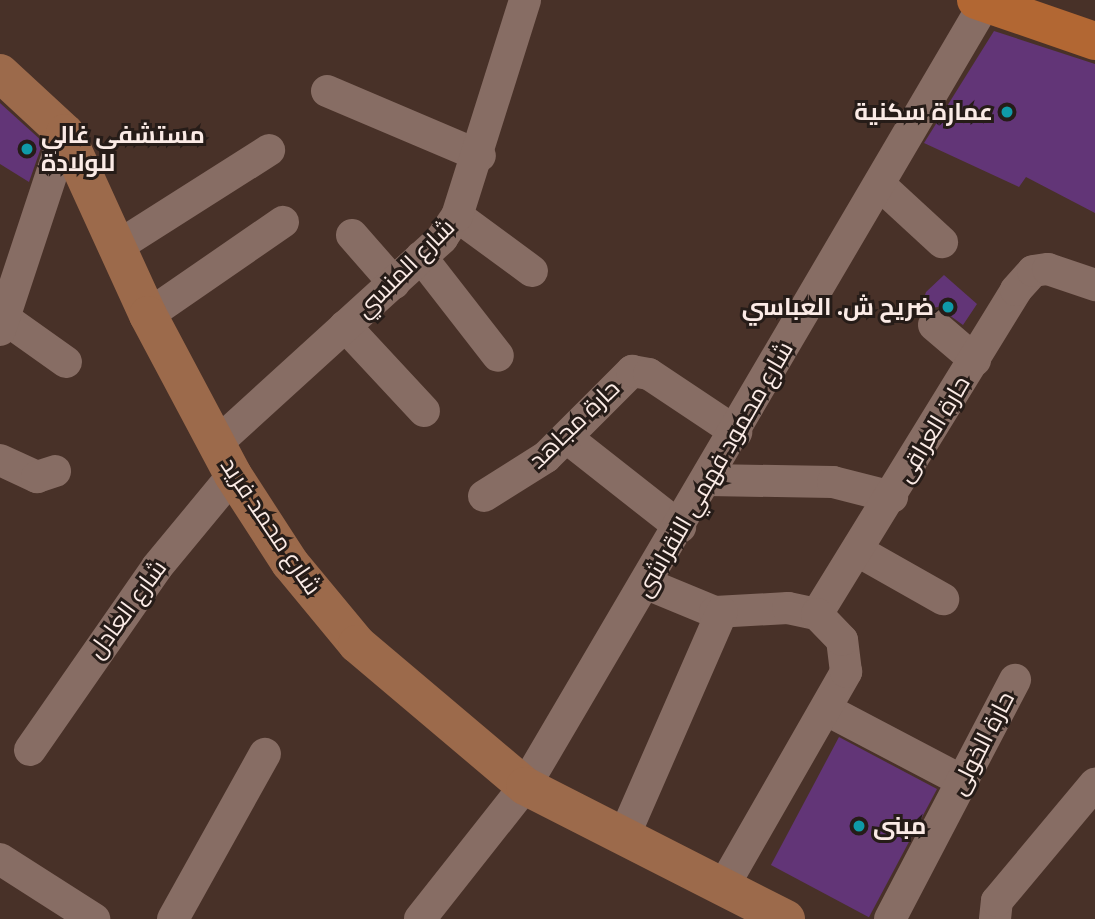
<!DOCTYPE html>
<meta charset="utf-8">
<style>
body{margin:0}
#map{position:relative;width:1095px;height:919px;overflow:hidden;background:#483128;font-family:Ubuntu,Cairo,sans-serif}
div>[style]{position:absolute}
.building>*{inset:0;background:#623577;transform-origin:0 0}
.street>*{height:32px;margin:-16px;padding:0 16px;transform-origin:16px;border-radius:16px;background:#876d64}
.secondary>*{height:38px;margin:-19px;padding:0 19px;transform-origin:19px;border-radius:19px;background:#9c6a4b}
.primary>*{height:38px;margin:-19px;padding:0 19px;transform-origin:19px;border-radius:19px;background:#b26733}
.dots>*{width:19px;height:19px;translate:-50% -50%;box-sizing:border-box;border:4px solid #261c18;border-radius:50%}
span{translate:-50% -50%;white-space:nowrap;text-align:center;line-height:1.15;-webkit-text-stroke:6px #261c18;paint-order:stroke}
.poi-label{font-size:24px;color:#fbebe6;font-weight:700}
.right{translate:-100% -50%;text-align:right}
.left{translate:0 -50%;text-align:left}
.street-label{font-size:24px;color:#fbebe6}
</style>
<div id="map">
<div class="building">
<i style="clip-path:polygon(994px 31px,1095px 64px,1095px 213px,1026px 177px,1019px 187px,924px 143px)"></i>
<i style="clip-path:polygon(0 103px,43px 142px,29px 182px,0 164px)"></i>
<i style="clip-path:polygon(944px 275px,977px 304px,963px 325px,938px 307px,920px 310px,926px 292px)"></i>
<i style="left:839px;top:737px;width:111px;height:145px;rotate:28deg"></i>
</div>
<div class="street">
<i style="left:327px;top:91px;width:166px;rotate:23deg"></i>
<i style="left:881px;top:186px;width:83px;rotate:42.6deg"></i>
<i style="left:457px;top:216px;width:93px;rotate:36.3deg"></i>
<i style="left:352px;top:235px;width:64px;rotate:48.8deg"></i>
<i style="left:118px;top:246px;width:179px;rotate:-32.4deg"></i>
<i style="left:421px;top:257px;width:125px;rotate:52.1deg"></i>
<i style="left:148px;top:315px;width:164px;rotate:-34.6deg"></i>
<i style="left:4px;top:318px;width:76px;rotate:35.4deg"></i>
<i style="left:934px;top:325px;width:54px;rotate:40.5deg"></i>
<i style="left:345px;top:326px;width:116px;rotate:47.1deg"></i>
<i style="left:0;top:330px;width:207px;rotate:-71.7deg"></i>
<i style="left:567px;top:438px;width:144px;rotate:38.2deg"></i>
<i style="left:216px;top:444px;width:306px;rotate:-42.3deg"></i>
<i style="left:442px;top:238px;width:27px;rotate:-56deg"></i>
<i style="left:457px;top:216px;width:226px;rotate:-72.5deg"></i>
<i style="left:0;top:460px;width:41px;rotate:24.7deg"></i>
<i style="left:37px;top:477px;width:19px;rotate:-18deg"></i>
<i style="left:708px;top:480px;width:125px;rotate:0.9deg"></i>
<i style="left:833px;top:482px;width:61px;rotate:14.3deg"></i>
<i style="left:484px;top:496px;width:73px;rotate:-32.2deg"></i>
<i style="left:546px;top:457px;width:122px;rotate:-45deg"></i>
<i style="left:632px;top:371px;width:17px;rotate:10deg"></i>
<i style="left:649px;top:374px;width:105px;rotate:33.7deg"></i>
<i style="left:858px;top:551px;width:98px;rotate:29.5deg"></i>
<i style="left:647px;top:584px;width:74px;rotate:22.4deg"></i>
<i style="left:715px;top:612px;width:73px;rotate:-3.1deg"></i>
<i style="left:788px;top:608px;width:30px;rotate:12deg"></i>
<i style="left:817px;top:614px;width:380px;rotate:-58.4deg"></i>
<i style="left:1016px;top:290px;width:25px;rotate:-48deg"></i>
<i style="left:1033px;top:271px;width:15px;rotate:-8deg"></i>
<i style="left:1048px;top:269px;width:50px;rotate:18.8deg"></i>
<i style="left:827px;top:710px;width:153px;rotate:27.7deg"></i>
<i style="left:30px;top:750px;width:223px;rotate:-55.2deg"></i>
<i style="left:157px;top:567px;width:119px;rotate:-50.4deg"></i>
<i style="left:624px;top:836px;width:244px;rotate:-66.4deg"></i>
<i style="left:0;top:859px;width:112px;rotate:32.6deg"></i>
<i style="left:723px;top:887px;width:248px;rotate:-60.2deg"></i>
<i style="left:846px;top:672px;width:32px;rotate:-97deg"></i>
<i style="left:842px;top:640px;width:36px;rotate:-134deg"></i>
<i style="left:173px;top:919px;width:189px;rotate:-60.9deg"></i>
<i style="left:420px;top:919px;width:169px;rotate:-51.7deg"></i>
<i style="left:525px;top:786px;width:908px;rotate:-59.57deg"></i>
<i style="left:890px;top:919px;width:270px;rotate:-62.4deg"></i>
<i style="left:995px;top:919px;width:18px;rotate:-84deg"></i>
<i style="left:997px;top:901px;width:153px;rotate:-50.1deg"></i>
</div>
<div class="secondary">
<i style="left:0;top:73px;width:88px;rotate:42.7deg"></i>
<i style="left:65px;top:133px;width:200px;rotate:65.5deg"></i>
<i style="left:148px;top:315px;width:181px;rotate:62deg"></i>
<i style="left:233px;top:475px;width:105px;rotate:57.1deg"></i>
<i style="left:290px;top:563px;width:105px;rotate:50.4deg"></i>
<i style="left:357px;top:644px;width:220px;rotate:40.2deg"></i>
<i style="left:525px;top:786px;width:293px;rotate:27deg"></i>
</div>
<div class="primary">
<i style="left:976px;top:0;width:126px;rotate:19deg"></i>
</div>
<div class="dots">
<i style="left:1007px;top:112px;background:#0f9aa8"></i>
<i style="left:27px;top:149px;background:#0f9aa8"></i>
<i style="left:948px;top:307px;background:#0f9aa8"></i>
<i style="left:859px;top:826px;background:#0f9aa8"></i>
</div>
<div class="poi-label">
<span class="right" style="left:993px;top:112px">عمارة سكنية</span>
<span class="left" style="left:41px;top:149px">مستشفى غالي<br>للولادة</span>
<span class="right" style="left:934px;top:307px">ضريح ش. العباسي</span>
<span class="left" style="left:873px;top:826px">مبنى</span>
</div>
<div class="street-label">
<span style="left:405px;top:268px;rotate:-45deg">شارع المنسي</span>
<span style="left:574px;top:424px;rotate:-44deg">حارة مجاهد</span>
<span style="left:933px;top:429px;rotate:-59deg">حارة العراقى</span>
<span style="left:714px;top:469px;rotate:-60deg">شارع محمود فهمي النقراشى</span>
<span style="left:271px;top:526px;rotate:56deg">شارع محمد فريد</span>
<span style="left:127px;top:609px;rotate:-54deg">شارع العادل</span>
<span style="left:982px;top:743px;rotate:-63deg">حارة الخولى</span>
</div>
</div>
